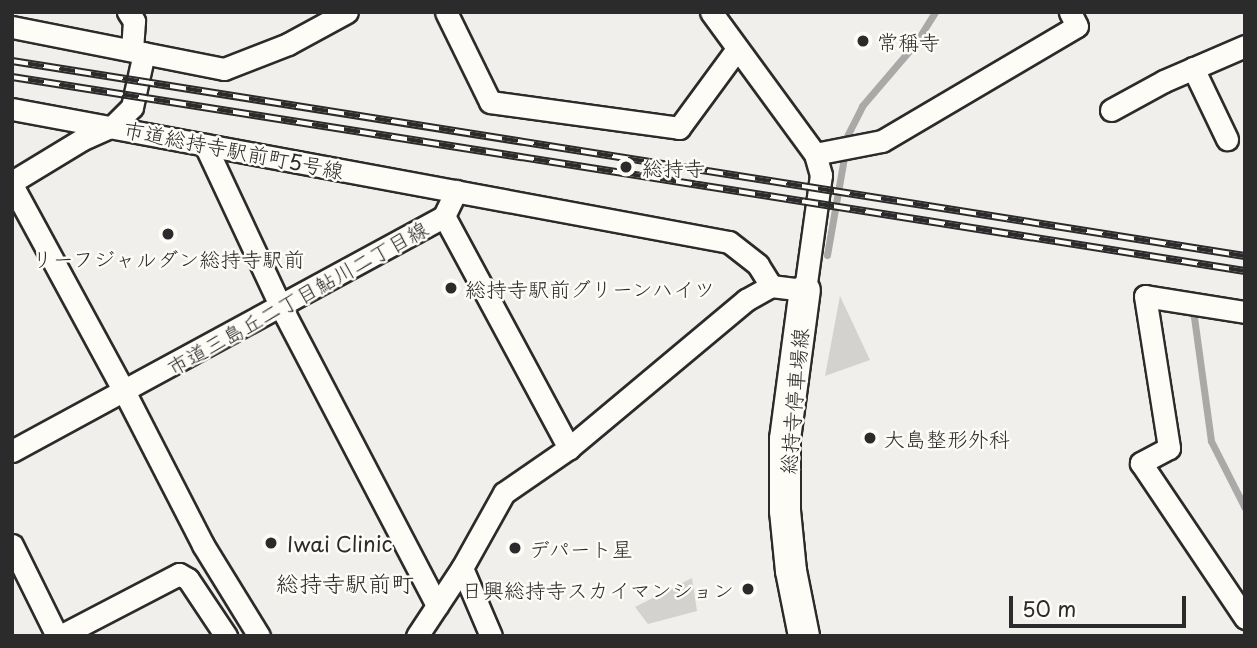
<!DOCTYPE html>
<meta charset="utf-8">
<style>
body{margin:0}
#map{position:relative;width:1257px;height:648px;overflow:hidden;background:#f0efeb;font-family:"Playpen Sans","Klee One",sans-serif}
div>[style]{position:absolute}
.green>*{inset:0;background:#d3d2cf}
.stream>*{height:7px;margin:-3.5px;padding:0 3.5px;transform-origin:3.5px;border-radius:3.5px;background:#aaa9a7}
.roads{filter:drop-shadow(2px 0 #2b2b2b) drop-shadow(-2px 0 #2b2b2b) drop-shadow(0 2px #2b2b2b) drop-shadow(0 -2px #2b2b2b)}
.street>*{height:21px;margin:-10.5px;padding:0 10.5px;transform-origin:10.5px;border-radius:10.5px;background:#fdfcf7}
.secondary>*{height:30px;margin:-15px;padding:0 15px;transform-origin:15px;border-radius:15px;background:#fdfcf7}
.rail>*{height:8px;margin-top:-4px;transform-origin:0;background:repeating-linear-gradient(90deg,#fdfcf7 0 16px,#2b2b2b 0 32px);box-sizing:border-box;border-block:2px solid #2b2b2b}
.dots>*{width:19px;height:19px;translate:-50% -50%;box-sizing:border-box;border:4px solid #fdfcf7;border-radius:50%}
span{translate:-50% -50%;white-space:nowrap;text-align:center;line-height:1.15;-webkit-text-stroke:5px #fdfcf7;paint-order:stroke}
.poi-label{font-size:21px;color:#2b2b2b}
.left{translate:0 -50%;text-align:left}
.right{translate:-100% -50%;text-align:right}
.street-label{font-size:21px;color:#2b2b2b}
.neighbourhood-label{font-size:23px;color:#2b2b2b}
.frame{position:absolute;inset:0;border:14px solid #2b2b2b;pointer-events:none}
.scale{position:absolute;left:1009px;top:596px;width:177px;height:32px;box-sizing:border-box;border:4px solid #2b2b2b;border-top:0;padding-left:9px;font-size:21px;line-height:24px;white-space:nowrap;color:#2b2b2b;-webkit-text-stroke:5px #fdfcf7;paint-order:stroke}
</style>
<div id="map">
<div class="green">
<i style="clip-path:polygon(840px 296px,870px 360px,825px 376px)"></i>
<i style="clip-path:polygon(692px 578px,697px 611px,648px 624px,635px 607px)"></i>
</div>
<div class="stream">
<i style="left:846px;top:138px;width:36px;rotate:-63deg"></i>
<i style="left:862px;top:106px;width:82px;rotate:-49.5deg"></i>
<i style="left:915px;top:44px;width:38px;rotate:-58deg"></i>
<i style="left:827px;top:255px;width:98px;rotate:-80.1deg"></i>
<i style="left:1194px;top:317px;width:125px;rotate:82.2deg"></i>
<i style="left:1211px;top:441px;width:75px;rotate:63.1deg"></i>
</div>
<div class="roads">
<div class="street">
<i style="left:128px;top:12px;width:11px;rotate:56deg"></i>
<i style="left:134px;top:21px;width:29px;rotate:94deg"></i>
<i style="left:446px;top:12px;width:100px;rotate:63.9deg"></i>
<i style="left:490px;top:102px;width:191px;rotate:7.8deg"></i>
<i style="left:679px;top:128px;width:98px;rotate:-53.7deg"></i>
<i style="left:12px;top:27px;width:216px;rotate:11.2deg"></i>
<i style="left:224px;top:69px;width:69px;rotate:-21.3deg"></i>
<i style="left:288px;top:44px;width:67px;rotate:-28.5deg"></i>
<i style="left:1193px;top:68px;width:79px;rotate:64.4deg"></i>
<i style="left:12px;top:109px;width:729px;rotate:10.51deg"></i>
<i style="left:729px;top:242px;width:37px;rotate:38deg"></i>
<i style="left:758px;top:265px;width:25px;rotate:58deg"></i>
<i style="left:1111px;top:110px;width:60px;rotate:-28.7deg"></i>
<i style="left:1164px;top:81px;width:88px;rotate:-23.4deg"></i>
<i style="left:205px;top:145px;width:179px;rotate:64.9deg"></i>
<i style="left:281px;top:307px;width:337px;rotate:62.4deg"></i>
<i style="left:815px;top:154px;width:68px;rotate:-11deg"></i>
<i style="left:882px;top:141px;width:226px;rotate:-30.5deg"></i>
<i style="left:1077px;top:26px;width:16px;rotate:-117deg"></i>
<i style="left:12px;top:182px;width:81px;rotate:-31.3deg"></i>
<i style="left:81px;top:140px;width:35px;rotate:-24deg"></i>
<i style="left:113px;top:126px;width:27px;rotate:-45deg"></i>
<i style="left:132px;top:107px;width:55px;rotate:-77.5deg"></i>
<i style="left:12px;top:185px;width:234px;rotate:61.5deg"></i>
<i style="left:124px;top:391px;width:173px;rotate:62.8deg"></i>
<i style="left:203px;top:545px;width:107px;rotate:58.4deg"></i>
<i style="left:444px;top:216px;width:264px;rotate:61.7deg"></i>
<i style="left:1245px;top:312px;width:101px;rotate:-170.9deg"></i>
<i style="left:1145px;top:296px;width:154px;rotate:81deg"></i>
<i style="left:1169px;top:448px;width:32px;rotate:152deg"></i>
<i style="left:1141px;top:463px;width:187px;rotate:56.1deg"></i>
<i style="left:12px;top:451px;width:492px;rotate:-28.5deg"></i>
<i style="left:444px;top:216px;width:28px;rotate:-64deg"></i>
<i style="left:12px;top:545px;width:102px;rotate:63.7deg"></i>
<i style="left:462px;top:568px;width:74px;rotate:66.9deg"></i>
<i style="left:60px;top:636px;width:134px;rotate:-27.5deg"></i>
<i style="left:179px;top:574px;width:10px;rotate:29deg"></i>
<i style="left:188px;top:579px;width:69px;rotate:56.3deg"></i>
<i style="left:417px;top:636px;width:82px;rotate:-56.5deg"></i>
<i style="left:462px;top:568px;width:86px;rotate:-60.8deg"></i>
<i style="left:504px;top:493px;width:79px;rotate:-34.7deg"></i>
<i style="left:569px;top:448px;width:231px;rotate:-39.9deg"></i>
<i style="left:746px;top:300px;width:29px;rotate:-29deg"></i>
<i style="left:771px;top:286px;width:34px;rotate:7deg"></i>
<i style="left:805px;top:290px;width:116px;rotate:-82.1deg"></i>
<i style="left:821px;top:175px;width:22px;rotate:-106deg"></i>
<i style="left:815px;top:154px;width:176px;rotate:-126.2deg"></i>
</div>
<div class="secondary">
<i style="left:804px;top:636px;width:66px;rotate:-101.3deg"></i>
<i style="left:791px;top:571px;width:60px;rotate:-95.7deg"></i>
<i style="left:785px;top:511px;width:72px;rotate:-90deg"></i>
<i style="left:785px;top:439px;width:150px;rotate:-82.4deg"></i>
</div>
</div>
<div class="rail">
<i style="left:12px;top:61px;width:1248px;rotate:8.99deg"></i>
<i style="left:12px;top:77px;width:1248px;rotate:8.94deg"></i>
</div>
<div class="dots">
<i style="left:863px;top:41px;background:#2b2b2b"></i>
<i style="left:626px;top:167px;background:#2b2b2b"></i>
<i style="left:168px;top:234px;background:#2b2b2b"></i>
<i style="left:451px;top:288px;background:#2b2b2b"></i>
<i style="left:870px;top:438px;background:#2b2b2b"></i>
<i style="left:271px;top:543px;background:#2b2b2b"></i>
<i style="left:515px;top:548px;background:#2b2b2b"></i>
<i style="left:748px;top:589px;background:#2b2b2b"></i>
</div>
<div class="poi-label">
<span class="left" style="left:877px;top:41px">常稱寺</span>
<span class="left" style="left:642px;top:167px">総持寺</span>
<span style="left:168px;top:258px">リーフジャルダン総持寺駅前</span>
<span class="left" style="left:465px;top:288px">総持寺駅前グリーンハイツ</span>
<span class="left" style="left:884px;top:438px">大島整形外科</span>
<span class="left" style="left:287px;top:543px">Iwai Clinic</span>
<span class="left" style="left:529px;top:548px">デパート星</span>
<span class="right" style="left:734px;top:589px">日興総持寺スカイマンション</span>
</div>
<div class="street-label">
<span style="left:234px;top:149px;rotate:11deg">市道総持寺駅前町5号線</span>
<span style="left:297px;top:297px;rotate:-29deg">市道三島丘二丁目鮎川二丁目線</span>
<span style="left:793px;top:401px;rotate:-85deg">総持寺停車場線</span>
</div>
<div class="neighbourhood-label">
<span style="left:345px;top:583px">総持寺駅前町</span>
</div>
<div class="frame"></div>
<div class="scale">50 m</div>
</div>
